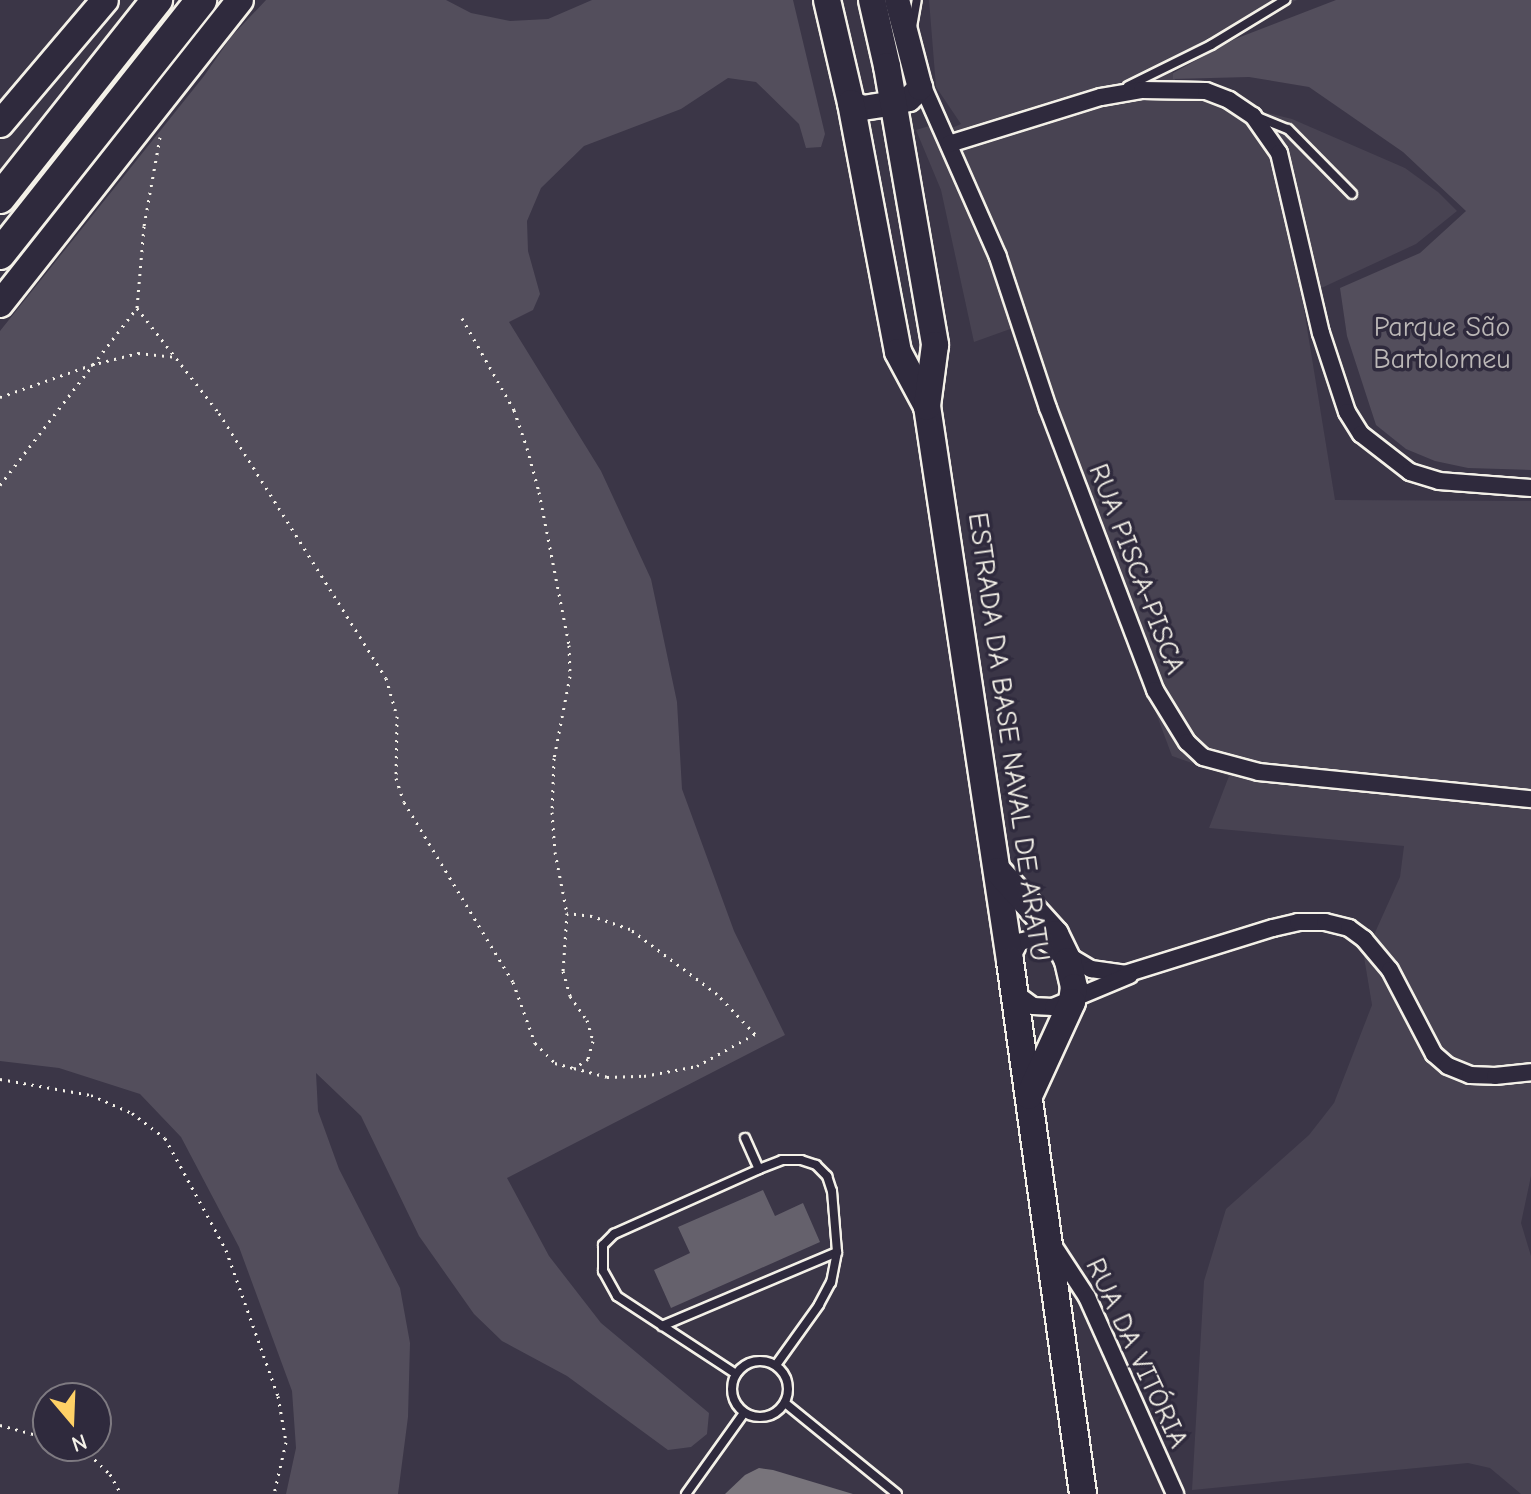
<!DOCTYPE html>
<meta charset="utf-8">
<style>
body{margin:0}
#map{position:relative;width:1531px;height:1494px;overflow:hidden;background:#3b3647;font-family:"Comic Neue",sans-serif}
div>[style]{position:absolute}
.built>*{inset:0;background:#484352}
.green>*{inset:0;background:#534e5c}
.water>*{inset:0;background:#78747b}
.building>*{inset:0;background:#65616c}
.path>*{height:3px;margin-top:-1.5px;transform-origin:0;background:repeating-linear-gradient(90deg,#f4f1e8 0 2px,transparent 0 8px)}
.roads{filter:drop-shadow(2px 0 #f4f1e8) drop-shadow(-2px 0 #f4f1e8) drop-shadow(0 2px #f4f1e8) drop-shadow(0 -2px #f4f1e8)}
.lane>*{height:8px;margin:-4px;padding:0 4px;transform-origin:4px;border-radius:4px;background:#2f2a3d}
.lane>.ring{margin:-4px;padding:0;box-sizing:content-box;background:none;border:8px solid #2f2a3d;border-radius:50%}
.street>*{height:16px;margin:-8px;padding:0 8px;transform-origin:8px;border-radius:8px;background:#2f2a3d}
.secondary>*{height:24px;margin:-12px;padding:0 12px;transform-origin:12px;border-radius:12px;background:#2f2a3d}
.primary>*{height:26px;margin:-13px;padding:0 13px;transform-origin:13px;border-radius:13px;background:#2f2a3d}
.highway>*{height:30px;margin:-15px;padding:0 15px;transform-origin:15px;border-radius:15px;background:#2f2a3d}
span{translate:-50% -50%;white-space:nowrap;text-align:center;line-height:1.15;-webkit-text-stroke:7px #2f2a3d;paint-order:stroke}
.park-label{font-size:28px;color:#bcb8b7}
.street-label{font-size:28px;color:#f4f1e8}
.north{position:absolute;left:32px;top:1382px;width:80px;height:80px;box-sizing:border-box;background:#2f2a3d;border:2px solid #7e7a81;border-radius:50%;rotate:161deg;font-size:22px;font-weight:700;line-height:32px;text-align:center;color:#f4f1e8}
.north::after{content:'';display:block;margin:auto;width:28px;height:36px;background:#ffd166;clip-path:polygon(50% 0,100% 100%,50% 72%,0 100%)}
</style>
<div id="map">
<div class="built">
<i style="clip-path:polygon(929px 0,1297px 0,1168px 59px,1181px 97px,1219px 101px,1292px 119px,1405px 168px,1438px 192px,1457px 211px,1416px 244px,1302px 297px,1335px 500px,1531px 501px,1531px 1176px,1521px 1223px,1531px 1256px,1531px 1494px,1521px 1494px,1490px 1468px,1468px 1463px,1192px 1490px,1204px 1281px,1226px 1209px,1309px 1135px,1334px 1103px,1372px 1005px,1364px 957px,1400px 877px,1404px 846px,1209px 828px,1229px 776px,1172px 756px,1013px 328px,974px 342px,941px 190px,916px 130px,929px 126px,945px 131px,961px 124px,936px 87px)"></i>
</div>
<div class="green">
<i style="clip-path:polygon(266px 0,446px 0,471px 13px,510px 21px,548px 19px,592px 0,793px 0,825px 134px,821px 147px,806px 148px,799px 124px,756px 82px,728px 78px,681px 109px,584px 146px,541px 188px,527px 221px,528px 251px,540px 294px,533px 310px,509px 322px,601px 471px,651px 579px,677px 702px,682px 789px,734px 931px,785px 1035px,507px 1178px,549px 1256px,601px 1323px,709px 1413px,707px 1434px,691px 1447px,668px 1450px,567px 1376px,502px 1341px,474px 1314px,419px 1236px,361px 1116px,316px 1073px,318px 1111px,339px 1169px,400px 1288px,410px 1343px,408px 1417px,398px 1494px,286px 1494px,296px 1448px,292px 1391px,239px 1247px,181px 1137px,140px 1094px,59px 1068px,0 1061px,0 331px,204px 76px,231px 37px)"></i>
<i style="clip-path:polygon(1336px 0,1531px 0,1531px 470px,1468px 468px,1435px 461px,1406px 449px,1376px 425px,1347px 336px,1340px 288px,1420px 253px,1466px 211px,1403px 152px,1309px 87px,1249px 77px,1173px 79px,1173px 73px,1235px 39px)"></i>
</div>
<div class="water">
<i style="clip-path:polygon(759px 1468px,773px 1470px,853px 1494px,725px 1494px,745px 1475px)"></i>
</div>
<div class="building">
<i style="clip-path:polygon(763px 1190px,775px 1216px,803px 1203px,820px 1242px,671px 1308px,654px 1270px,690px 1253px,678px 1227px)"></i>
</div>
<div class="path">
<i style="left:160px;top:137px;width:90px;rotate:100.2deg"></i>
<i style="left:144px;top:226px;width:82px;rotate:94.9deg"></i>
<i style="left:137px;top:308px;width:133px;rotate:52deg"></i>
<i style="left:219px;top:413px;width:313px;rotate:57.8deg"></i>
<i style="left:386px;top:678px;width:40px;rotate:74deg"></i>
<i style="left:397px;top:716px;width:62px;rotate:90.9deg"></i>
<i style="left:396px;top:778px;width:25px;rotate:72deg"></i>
<i style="left:404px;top:802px;width:210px;rotate:58.8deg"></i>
<i style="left:513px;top:982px;width:65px;rotate:70.2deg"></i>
<i style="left:535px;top:1043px;width:28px;rotate:45deg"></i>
<i style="left:555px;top:1063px;width:20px;rotate:15deg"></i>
<i style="left:574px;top:1068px;width:34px;rotate:15deg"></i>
<i style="left:607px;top:1077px;width:37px;rotate:-2deg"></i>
<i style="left:644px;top:1076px;width:54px;rotate:-10.7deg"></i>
<i style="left:697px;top:1066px;width:66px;rotate:-28.9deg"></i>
<i style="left:755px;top:1034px;width:55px;rotate:-133.5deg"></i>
<i style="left:717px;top:994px;width:109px;rotate:-143.2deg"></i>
<i style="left:630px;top:929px;width:40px;rotate:-161.1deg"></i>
<i style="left:592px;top:916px;width:25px;rotate:-173deg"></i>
<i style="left:567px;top:913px;width:58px;rotate:93.9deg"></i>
<i style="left:563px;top:971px;width:26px;rotate:74deg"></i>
<i style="left:570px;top:996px;width:29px;rotate:55deg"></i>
<i style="left:587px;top:1020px;width:22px;rotate:74deg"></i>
<i style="left:593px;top:1041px;width:19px;rotate:106deg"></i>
<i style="left:588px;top:1059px;width:17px;rotate:147deg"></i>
<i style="left:462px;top:318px;width:106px;rotate:60.5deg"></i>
<i style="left:514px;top:410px;width:40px;rotate:71.1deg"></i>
<i style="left:527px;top:448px;width:46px;rotate:74.7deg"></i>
<i style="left:539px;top:492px;width:156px;rotate:78.9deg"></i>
<i style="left:569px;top:645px;width:31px;rotate:88deg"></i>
<i style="left:570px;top:676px;width:84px;rotate:101deg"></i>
<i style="left:554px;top:758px;width:54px;rotate:92.1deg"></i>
<i style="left:552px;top:812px;width:40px;rotate:85.7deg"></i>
<i style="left:555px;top:852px;width:62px;rotate:78.9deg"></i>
<i style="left:0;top:397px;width:96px;rotate:-19.4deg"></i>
<i style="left:91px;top:365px;width:49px;rotate:-14.3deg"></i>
<i style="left:138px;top:353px;width:37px;rotate:6deg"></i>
<i style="left:0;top:485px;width:224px;rotate:-52.3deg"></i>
<i style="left:0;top:1079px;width:92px;rotate:10deg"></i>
<i style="left:91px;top:1095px;width:45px;rotate:23.7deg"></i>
<i style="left:132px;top:1113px;width:41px;rotate:37.1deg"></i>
<i style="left:165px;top:1138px;width:128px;rotate:61.4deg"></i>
<i style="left:226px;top:1250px;width:155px;rotate:70.4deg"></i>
<i style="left:278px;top:1396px;width:47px;rotate:80.1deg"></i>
<i style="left:286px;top:1442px;width:53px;rotate:103deg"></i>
<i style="left:0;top:1425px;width:50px;rotate:15.2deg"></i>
<i style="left:70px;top:1446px;width:21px;rotate:23deg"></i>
<i style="left:89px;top:1454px;width:29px;rotate:44deg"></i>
<i style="left:110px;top:1474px;width:23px;rotate:61deg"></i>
</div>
<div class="roads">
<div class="lane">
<i style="left:912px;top:27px;width:27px;rotate:-80deg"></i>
<i style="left:1128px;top:86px;width:93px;rotate:-26.3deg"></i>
<i style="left:1211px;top:45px;width:87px;rotate:-31.3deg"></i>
<i style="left:1255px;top:116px;width:35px;rotate:22deg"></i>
<i style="left:1288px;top:129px;width:91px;rotate:45.4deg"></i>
<i style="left:745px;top:1138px;width:34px;rotate:66deg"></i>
<i style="left:662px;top:1326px;width:190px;rotate:-22.9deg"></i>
<i class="ring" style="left:732px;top:1361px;width:48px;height:48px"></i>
<i style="left:736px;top:1374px;width:142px;rotate:-146.8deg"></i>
<i style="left:617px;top:1296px;width:29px;rotate:-119deg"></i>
<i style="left:603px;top:1271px;width:26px;rotate:-90deg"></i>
<i style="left:603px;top:1245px;width:16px;rotate:-45deg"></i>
<i style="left:614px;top:1234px;width:159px;rotate:-24.1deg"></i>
<i style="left:759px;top:1169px;width:25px;rotate:-21deg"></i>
<i style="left:782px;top:1160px;width:19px"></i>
<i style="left:801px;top:1160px;width:16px;rotate:18deg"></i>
<i style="left:816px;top:1165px;width:16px;rotate:45deg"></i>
<i style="left:827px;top:1176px;width:16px;rotate:72deg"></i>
<i style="left:832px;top:1191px;width:61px;rotate:85.3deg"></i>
<i style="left:837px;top:1252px;width:31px;rotate:101deg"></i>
<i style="left:831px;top:1282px;width:26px;rotate:118deg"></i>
<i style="left:819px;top:1305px;width:74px;rotate:125.6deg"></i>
<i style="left:785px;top:1403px;width:144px;rotate:39.1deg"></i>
<i style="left:686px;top:1494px;width:100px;rotate:-54.4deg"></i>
</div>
<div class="street">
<i style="left:920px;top:80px;width:193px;rotate:66.2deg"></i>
<i style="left:998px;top:257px;width:159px;rotate:71.7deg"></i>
<i style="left:1048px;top:408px;width:302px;rotate:69.2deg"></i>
<i style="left:1155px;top:690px;width:61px;rotate:58.4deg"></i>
<i style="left:1187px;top:742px;width:22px;rotate:43deg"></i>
<i style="left:1203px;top:757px;width:58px;rotate:15deg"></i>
<i style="left:1259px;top:772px;width:273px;rotate:5.7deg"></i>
<i style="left:949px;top:144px;width:159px;rotate:-17.2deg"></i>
<i style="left:1101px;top:97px;width:42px;rotate:-9.7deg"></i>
<i style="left:1142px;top:90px;width:64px;rotate:0.9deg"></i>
<i style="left:1206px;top:91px;width:25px;rotate:21deg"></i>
<i style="left:1229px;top:100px;width:29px;rotate:34deg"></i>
<i style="left:1253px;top:116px;width:45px;rotate:54.9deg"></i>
<i style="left:1279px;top:153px;width:185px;rotate:76.9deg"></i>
<i style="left:1321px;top:333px;width:83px;rotate:71.8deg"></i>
<i style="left:1347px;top:412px;width:26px;rotate:58deg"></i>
<i style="left:1361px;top:434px;width:62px;rotate:37.8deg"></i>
<i style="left:1410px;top:472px;width:30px;rotate:17deg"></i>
<i style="left:1439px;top:481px;width:92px;rotate:4.4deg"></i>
<i style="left:1010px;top:960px;width:21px;rotate:-61deg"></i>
<i style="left:1020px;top:942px;width:18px;rotate:-16deg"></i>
<i style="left:1037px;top:937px;width:63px;rotate:30.7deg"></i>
<i style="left:1091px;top:969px;width:34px;rotate:8deg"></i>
<i style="left:1125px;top:974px;width:155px;rotate:-17.3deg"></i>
<i style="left:1273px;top:928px;width:26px;rotate:-13deg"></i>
<i style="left:1298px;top:922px;width:27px"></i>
<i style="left:1325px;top:922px;width:25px;rotate:14deg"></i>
<i style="left:1349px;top:928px;width:19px;rotate:36deg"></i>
<i style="left:1364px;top:939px;width:40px;rotate:50deg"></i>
<i style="left:1390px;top:970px;width:95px;rotate:62.4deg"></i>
<i style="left:1434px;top:1054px;width:18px;rotate:41deg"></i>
<i style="left:1448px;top:1066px;width:24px;rotate:22deg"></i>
<i style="left:1470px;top:1075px;width:25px;rotate:2deg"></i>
<i style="left:1495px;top:1076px;width:36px;rotate:-6deg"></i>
<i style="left:1014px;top:992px;width:24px;rotate:36deg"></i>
<i style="left:1033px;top:1006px;width:20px;rotate:3deg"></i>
<i style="left:1053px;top:1007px;width:83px;rotate:-22.6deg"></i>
<i style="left:1053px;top:1245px;width:62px;rotate:56.8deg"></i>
<i style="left:1087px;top:1297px;width:216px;rotate:65.9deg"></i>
</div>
<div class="secondary">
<i style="left:851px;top:103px;width:13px;rotate:23deg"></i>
<i style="left:863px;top:108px;width:30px;rotate:-9deg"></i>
<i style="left:893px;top:103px;width:16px;rotate:-14deg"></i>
<i style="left:909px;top:99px;width:16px;rotate:-45deg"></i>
<i style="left:920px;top:88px;width:91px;rotate:-104.6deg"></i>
</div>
<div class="primary">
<i style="left:827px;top:0;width:106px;rotate:76.9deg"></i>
<i style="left:851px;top:103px;width:253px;rotate:79.3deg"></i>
<i style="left:898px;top:352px;width:61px;rotate:61.8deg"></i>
<i style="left:927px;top:406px;width:561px;rotate:81.49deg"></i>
<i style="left:1010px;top:961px;width:538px;rotate:82.2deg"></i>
<i style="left:872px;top:0;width:68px;rotate:77.2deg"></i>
<i style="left:887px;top:66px;width:283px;rotate:80.2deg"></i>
<i style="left:935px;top:345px;width:62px;rotate:97.5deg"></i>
<i style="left:0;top:124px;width:162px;rotate:-49.7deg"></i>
<i style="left:0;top:304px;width:387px;rotate:-51.7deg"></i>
<i style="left:998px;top:871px;width:85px;rotate:47.9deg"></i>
<i style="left:1055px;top:934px;width:30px;rotate:64deg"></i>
<i style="left:1068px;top:961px;width:27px;rotate:77deg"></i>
<i style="left:1074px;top:987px;width:15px;rotate:98deg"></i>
<i style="left:1072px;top:1002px;width:103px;rotate:114.6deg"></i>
</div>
<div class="highway">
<i style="left:0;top:198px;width:253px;rotate:-51.6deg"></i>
<i style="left:0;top:254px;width:324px;rotate:-51.6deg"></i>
</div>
</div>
<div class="park-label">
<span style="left:1442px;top:343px">Parque São<br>Bartolomeu</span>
</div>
<div class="street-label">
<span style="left:1137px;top:569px;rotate:69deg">RUA PISCA-PISCA</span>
<span style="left:1009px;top:737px;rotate:82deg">ESTRADA DA BASE NAVAL DE ARATU</span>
<span style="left:1137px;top:1353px;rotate:65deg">RUA DA VITÓRIA</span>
</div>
<div class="north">N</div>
</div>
